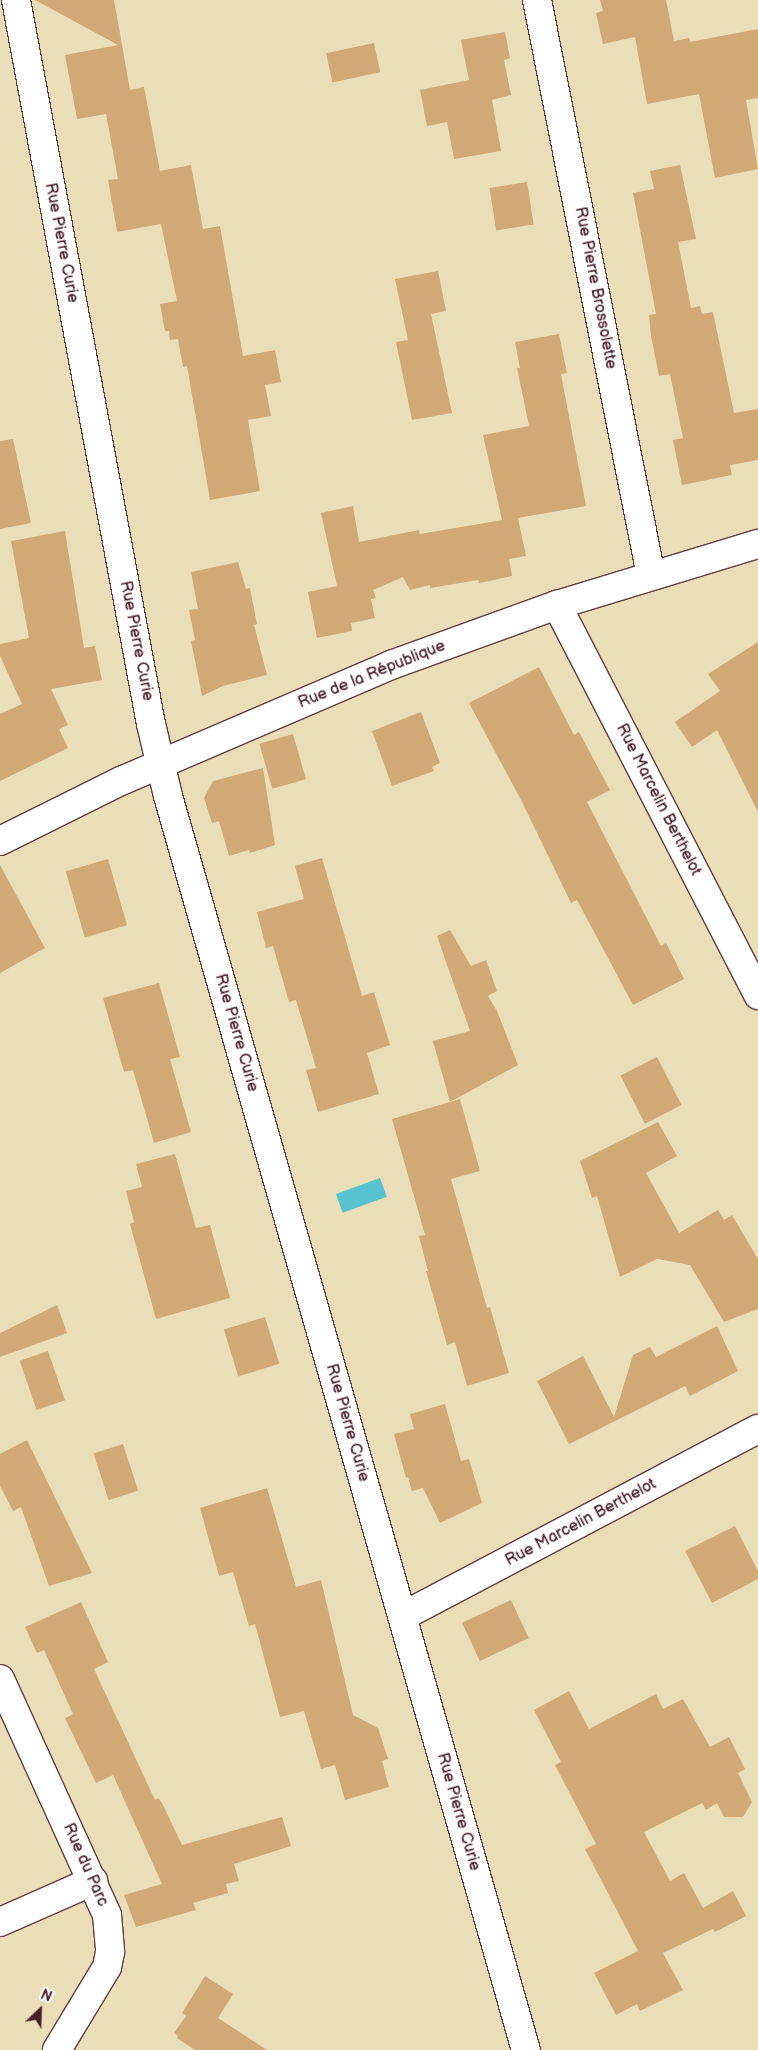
<!DOCTYPE html>
<meta charset="utf-8">
<style>
body{margin:0}
#map{position:relative;width:758px;height:2050px;overflow:hidden;background:#eadeb9;font-family:"Balsamiq Sans",sans-serif}
div>[style]{position:absolute}
.water>*{inset:0;background:#57c3d0;transform-origin:0 0}
.building>*{inset:0;background:#d0a976;transform-origin:0 0}
.roads{filter:drop-shadow(1px 0 #623c40) drop-shadow(-1px 0 #623c40) drop-shadow(0 1px #623c40) drop-shadow(0 -1px #623c40)}
.minor>*{height:28px;margin:-14px;padding:0 14px;transform-origin:14px;border-radius:14px;background:#fff}
span{translate:-50% -50%;white-space:nowrap;text-align:center;line-height:1.15;-webkit-text-stroke:4px #fff;paint-order:stroke}
.street-label{font-size:16px;color:#4a1f2b}
.north{position:absolute;left:15px;top:1985px;width:50px;height:50px;-webkit-text-stroke:4px #fff;paint-order:stroke;rotate:24deg;font-size:14px;font-weight:700;line-height:20px;text-align:center;color:#4a1f2b}
.north::after{content:'';display:block;margin:auto;width:18px;height:22px;background:#4a1f2b;clip-path:polygon(50% 0,100% 100%,50% 72%,0 100%)}
</style>
<div id="map">
<div class="water">
<i style="left:380px;top:1178px;width:20px;height:47px;rotate:70deg"></i>
</div>
<div class="building">
<i style="clip-path:polygon(35px 0,114px 0,130px 90px,144px 87px,160px 171px,191px 165px,203px 229px,220px 226px,243px 356px,275px 350px,281px 382px,265px 385px,271px 416px,248px 420px,260px 491px,210px 500px,187px 366px,183px 367px,178px 339px,170px 340px,169px 331px,165px 331px,160px 304px,177px 301px,161px 224px,117px 232px,108px 180px,118px 179px,106px 114px,77px 119px,65px 55px,118px 45px)"></i>
<i style="clip-path:polygon(600px 0,666px 0,674px 41px,689px 38px,690px 42px,758px 29px,758px 98px,746px 100px,758px 169px,715px 178px,699px 94px,647px 104px,635px 37px,603px 44px,596px 13px,603px 11px)"></i>
<i style="clip-path:polygon(505px 32px,510px 58px,504px 60px,511px 95px,492px 100px,501px 151px,454px 159px,447px 122px,427px 126px,420px 90px,469px 80px,461px 40px)"></i>
<i style="left:374px;top:43px;width:30px;height:49px;rotate:78deg"></i>
<i style="clip-path:polygon(680px 165px,696px 239px,678px 242px,691px 308px,700px 306px,702px 314px,713px 312px,734px 413px,758px 409px,758px 460px,730px 465px,732px 475px,682px 485px,673px 440px,683px 438px,670px 374px,659px 376px,651px 336px,649px 315px,656px 314px,633px 193px,654px 189px,650px 171px)"></i>
<i style="left:527px;top:182px;width:43px;height:38px;rotate:81deg"></i>
<i style="clip-path:polygon(438px 271px,446px 311px,431px 314px,452px 413px,412px 420px,396px 342px,408px 340px,395px 279px)"></i>
<i style="clip-path:polygon(559px 334px,567px 373px,561px 374px,586px 506px,518px 518px,526px 556px,509px 559px,512px 576px,479px 583px,478px 580px,430px 588px,430px 585px,410px 590px,403px 577px,373px 590px,376px 598px,371px 599px,375px 618px,351px 623px,352px 631px,317px 638px,308px 592px,337px 586px,321px 513px,353px 506px,359px 542px,419px 530px,420px 534px,502px 520px,483px 435px,529px 426px,517px 368px,520px 368px,515px 342px)"></i>
<i style="clip-path:polygon(13px 439px,31px 523px,0 529px,0 441px)"></i>
<i style="clip-path:polygon(65px 531px,84px 648px,95px 646px,102px 680px,51px 689px,68px 725px,59px 729px,68px 748px,0 781px,0 714px,22px 704px,0 656px,0 644px,29px 638px,11px 541px)"></i>
<i style="clip-path:polygon(238px 562px,246px 589px,250px 588px,257px 624px,254px 625px,267px 675px,223px 686px,202px 696px,191px 641px,195px 640px,189px 610px,198px 609px,191px 572px)"></i>
<i style="clip-path:polygon(758px 642px,758px 812px,717px 730px,692px 747px,675px 722px,720px 691px,708px 674px)"></i>
<i style="clip-path:polygon(539px 667px,574px 735px,579px 732px,610px 790px,587px 802px,661px 946px,666px 943px,684px 979px,633px 1005px,577px 900px,571px 903px,522px 802px,469px 703px)"></i>
<i style="clip-path:polygon(421px 712px,440px 763px,432px 767px,434px 771px,392px 786px,372px 731px)"></i>
<i style="left:293px;top:734px;width:47px;height:35px;rotate:74deg"></i>
<i style="clip-path:polygon(263px 768px,275px 845px,250px 853px,249px 850px,229px 856px,219px 821px,212px 823px,204px 798px,213px 781px)"></i>
<i style="clip-path:polygon(322px 858px,362px 996px,374px 992px,390px 1045px,367px 1053px,379px 1094px,318px 1112px,306px 1070px,316px 1068px,296px 1000px,289px 1002px,273px 946px,266px 948px,257px 912px,304px 899px,295px 866px)"></i>
<i style="left:108px;top:859px;width:69px;height:44px;rotate:74deg"></i>
<i style="clip-path:polygon(0 865px,45px 948px,0 973px)"></i>
<i style="clip-path:polygon(450px 930px,471px 966px,486px 960px,497px 991px,488px 996px,497px 1011px,518px 1065px,450px 1102px,433px 1041px,470px 1031px,437px 936px)"></i>
<i style="clip-path:polygon(159px 983px,180px 1057px,170px 1059px,191px 1132px,154px 1143px,133px 1070px,124px 1072px,103px 998px)"></i>
<i style="left:657px;top:1057px;width:54px;height:41px;rotate:63deg"></i>
<i style="clip-path:polygon(460px 1099px,480px 1171px,451px 1179px,487px 1308px,490px 1307px,509px 1373px,467px 1386px,455px 1342px,447px 1345px,426px 1271px,428px 1271px,419px 1236px,425px 1235px,392px 1119px)"></i>
<i style="clip-path:polygon(658px 1122px,677px 1156px,646px 1173px,679px 1233px,718px 1210px,724px 1220px,732px 1215px,758px 1259px,758px 1309px,724px 1322px,690px 1265px,657px 1259px,620px 1277px,597px 1196px,592px 1198px,580px 1161px)"></i>
<i style="clip-path:polygon(175px 1154px,196px 1228px,210px 1225px,230px 1298px,156px 1319px,130px 1224px,134px 1222px,126px 1191px,142px 1187px,136px 1164px)"></i>
<i style="clip-path:polygon(57px 1305px,67px 1333px,0 1357px,0 1333px)"></i>
<i style="left:265px;top:1317px;width:49px;height:43px;rotate:73deg"></i>
<i style="clip-path:polygon(717px 1326px,738px 1371px,690px 1396px,685px 1386px,569px 1444px,537px 1381px,583px 1356px,614px 1417px,633px 1355px,650px 1347px,656px 1357px)"></i>
<i style="left:48px;top:1351px;width:52px;height:30px;rotate:71deg"></i>
<i style="clip-path:polygon(445px 1404px,461px 1461px,469px 1459px,482px 1503px,440px 1523px,423px 1488px,412px 1491px,408px 1477px,406px 1478px,394px 1434px,414px 1429px,410px 1414px)"></i>
<i style="clip-path:polygon(27px 1440px,92px 1573px,49px 1586px,21px 1507px,13px 1511px,0 1486px,0 1454px)"></i>
<i style="left:123px;top:1444px;width:49px;height:31px;rotate:72deg"></i>
<i style="clip-path:polygon(267px 1488px,296px 1587px,321px 1580px,353px 1715px,378px 1728px,388px 1759px,382px 1761px,389px 1787px,345px 1800px,335px 1765px,321px 1769px,304px 1711px,280px 1717px,255px 1624px,249px 1626px,233px 1572px,219px 1576px,200px 1508px)"></i>
<i style="clip-path:polygon(735px 1526px,758px 1571px,758px 1579px,712px 1603px,685px 1551px)"></i>
<i style="left:511px;top:1600px;width:42px;height:54px;rotate:65deg"></i>
<i style="clip-path:polygon(81px 1602px,108px 1662px,94px 1669px,155px 1800px,158px 1798px,162px 1803px,182px 1845px,282px 1817px,291px 1846px,234px 1864px,239px 1881px,226px 1884px,228px 1893px,193px 1903px,196px 1910px,136px 1927px,124px 1895px,162px 1884px,113px 1775px,96px 1783px,65px 1718px,73px 1714px,44px 1650px,37px 1653px,25px 1627px)"></i>
<i style="clip-path:polygon(569px 1691px,589px 1729px,656px 1694px,663px 1709px,683px 1699px,710px 1747px,729px 1737px,745px 1769px,738px 1773px,752px 1802px,743px 1817px,724px 1817px,717px 1803px,706px 1810px,702px 1803px,644px 1832px,670px 1881px,684px 1873px,703px 1908px,733px 1891px,746px 1916px,715px 1932px,713px 1929px,663px 1953px,683px 1990px,640px 2011px,637px 2004px,616px 2015px,594px 1973px,638px 1951px,585px 1849px,596px 1844px,555px 1765px,561px 1762px,534px 1710px)"></i>
<i style="clip-path:polygon(205px 1976px,233px 1994px,218px 2018px,267px 2050px,195px 2050px,177px 2038px,178px 2036px,174px 2033px,186px 2016px,182px 2013px)"></i>
</div>
<div class="roads">
<div class="minor">
<i style="left:16px;top:0;width:736px;rotate:79.44deg"></i>
<i style="left:151px;top:724px;width:74px;rotate:76.7deg"></i>
<i style="left:168px;top:796px;width:1304px;rotate:74.07deg"></i>
<i style="left:537px;top:0;width:587px;rotate:78.8deg"></i>
<i style="left:557px;top:605px;width:439px;rotate:62.7deg"></i>
<i style="left:0;top:841px;width:137px;rotate:-26.4deg"></i>
<i style="left:123px;top:780px;width:292px;rotate:-23.2deg"></i>
<i style="left:391px;top:665px;width:177px;rotate:-19.9deg"></i>
<i style="left:557px;top:605px;width:210px;rotate:-16.9deg"></i>
<i style="left:403px;top:1616px;width:401px;rotate:-27.8deg"></i>
<i style="left:0;top:1679px;width:259px;rotate:65.6deg"></i>
<i style="left:107px;top:1915px;width:37px;rotate:85deg"></i>
<i style="left:110px;top:1952px;width:15px;rotate:101deg"></i>
<i style="left:107px;top:1967px;width:97px;rotate:121.1deg"></i>
<i style="left:0;top:1922px;width:102px;rotate:-23.8deg"></i>
</div>
</div>
<div class="street-label">
<span style="left:61px;top:243px;rotate:79deg">Rue Pierre Curie</span>
<span style="left:595px;top:288px;rotate:79deg">Rue Pierre Brossolette</span>
<span style="left:136px;top:641px;rotate:79deg">Rue Pierre Curie</span>
<span style="left:372px;top:675px;rotate:-22deg">Rue de la République</span>
<span style="left:658px;top:800px;rotate:63deg">Rue Marcelin Berthelot</span>
<span style="left:236px;top:1033px;rotate:74deg">Rue Pierre Curie</span>
<span style="left:347px;top:1423px;rotate:74deg">Rue Pierre Curie</span>
<span style="left:581px;top:1523px;rotate:-28deg">Rue Marcelin Berthelot</span>
<span style="left:458px;top:1812px;rotate:74deg">Rue Pierre Curie</span>
<span style="left:85px;top:1865px;rotate:66deg">Rue du Parc</span>
</div>
<div class="north">N</div>
</div>
